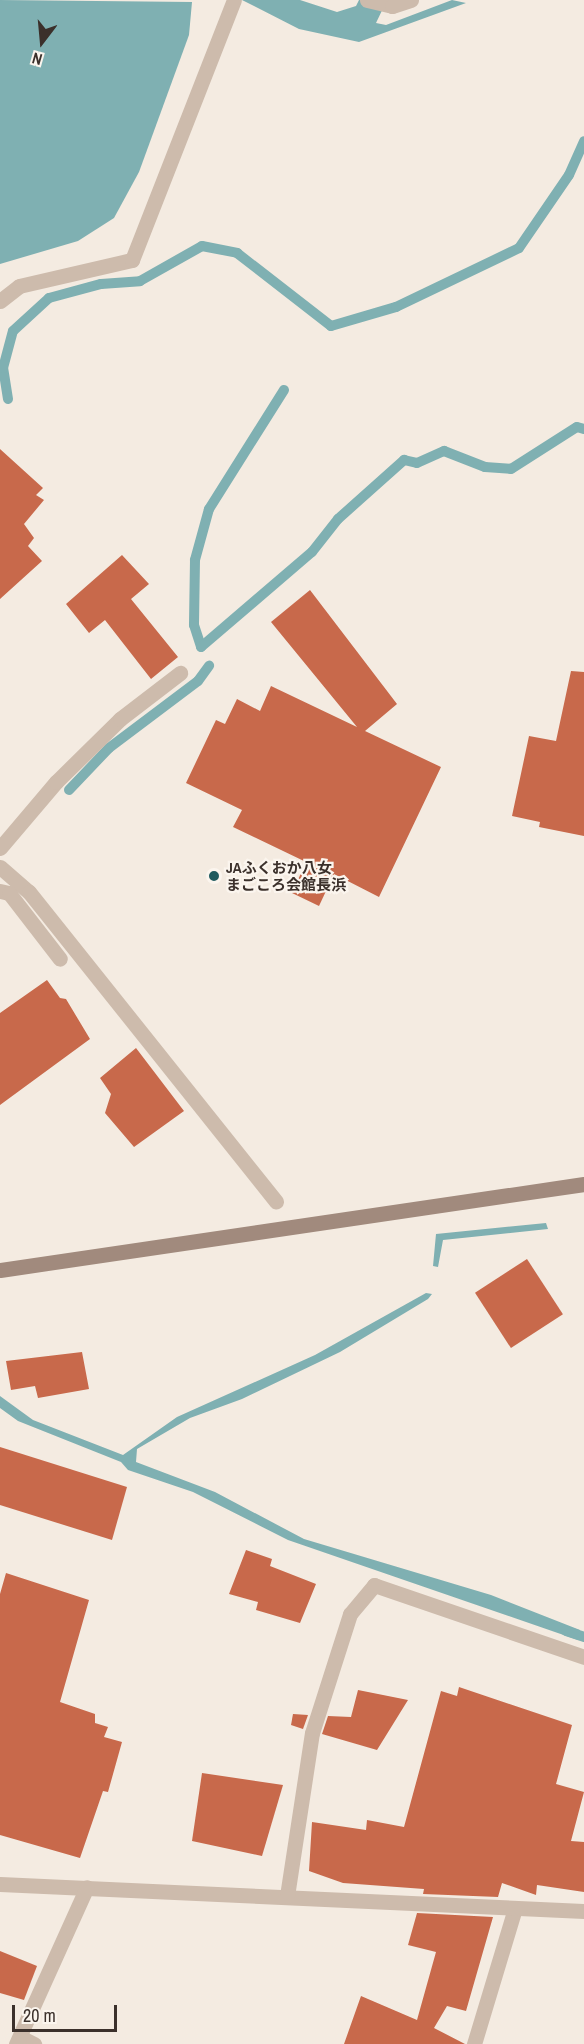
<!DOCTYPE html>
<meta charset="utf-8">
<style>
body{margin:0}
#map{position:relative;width:584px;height:2044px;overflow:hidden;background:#f4ebe1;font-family:"Archivo Narrow","Noto Sans JP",sans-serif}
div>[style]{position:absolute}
.water>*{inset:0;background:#7fb0b2}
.stream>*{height:10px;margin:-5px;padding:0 5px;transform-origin:5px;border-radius:5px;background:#7fb0b2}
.building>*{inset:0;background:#c8694b;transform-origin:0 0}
.lane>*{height:15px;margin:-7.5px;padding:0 7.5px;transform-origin:7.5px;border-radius:7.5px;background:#cdbbac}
.street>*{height:15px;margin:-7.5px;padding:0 7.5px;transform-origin:7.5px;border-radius:7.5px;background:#cdbbac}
.secondary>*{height:15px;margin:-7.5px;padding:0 7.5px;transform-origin:7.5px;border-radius:7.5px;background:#a18a7d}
.dots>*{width:16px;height:16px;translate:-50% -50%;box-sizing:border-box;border:3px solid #fbf5ee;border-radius:50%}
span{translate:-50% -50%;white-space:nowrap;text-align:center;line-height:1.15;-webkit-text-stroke:4.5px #fbf5ee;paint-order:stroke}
.poi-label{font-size:15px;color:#3b302b;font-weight:700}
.left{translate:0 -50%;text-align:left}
.north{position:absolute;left:12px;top:12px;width:60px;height:60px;-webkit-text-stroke:4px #fbf5ee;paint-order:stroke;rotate:196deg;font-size:16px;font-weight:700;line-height:24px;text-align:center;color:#3b302b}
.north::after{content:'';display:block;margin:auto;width:21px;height:27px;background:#3b302b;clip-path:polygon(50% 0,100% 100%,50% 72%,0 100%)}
.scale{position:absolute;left:12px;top:2005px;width:105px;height:27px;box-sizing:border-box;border:3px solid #3b302b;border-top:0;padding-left:8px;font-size:18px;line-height:21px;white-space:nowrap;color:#3b302b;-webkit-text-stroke:4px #fbf5ee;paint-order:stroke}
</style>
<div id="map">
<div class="water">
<i style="clip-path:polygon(0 0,192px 2px,189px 35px,139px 172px,114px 218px,78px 241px,0 264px)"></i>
<i style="clip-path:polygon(242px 0,300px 0,337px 12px,356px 6px,359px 0,387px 0,376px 23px,386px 25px,452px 0,466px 3px,359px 42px,299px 29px)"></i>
<i style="clip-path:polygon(546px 1223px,548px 1229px,443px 1240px,438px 1267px,433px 1266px,436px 1234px)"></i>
<i style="clip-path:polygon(426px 1293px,432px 1294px,428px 1299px,340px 1352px,242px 1399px,190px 1418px,137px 1449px,136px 1462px,215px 1492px,304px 1539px,491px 1595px,580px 1630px,578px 1640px,288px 1540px,193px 1492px,128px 1470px,121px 1462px,18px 1421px,0 1408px,0 1396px,33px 1420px,123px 1455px,177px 1417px,315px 1355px)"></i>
</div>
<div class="stream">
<i style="left:284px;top:390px;width:141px;rotate:122.2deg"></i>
<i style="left:209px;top:509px;width:53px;rotate:105.4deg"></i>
<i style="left:195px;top:560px;width:65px;rotate:90.9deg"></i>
<i style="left:194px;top:625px;width:23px;rotate:72deg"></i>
<i style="left:201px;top:647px;width:146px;rotate:-40.6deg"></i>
<i style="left:312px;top:552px;width:42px;rotate:-51.8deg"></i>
<i style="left:338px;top:519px;width:89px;rotate:-41.8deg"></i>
<i style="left:404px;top:460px;width:13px;rotate:13deg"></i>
<i style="left:417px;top:463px;width:30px;rotate:-24deg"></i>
<i style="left:444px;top:451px;width:44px;rotate:21.3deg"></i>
<i style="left:485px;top:467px;width:26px;rotate:4deg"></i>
<i style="left:511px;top:469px;width:78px;rotate:-32.5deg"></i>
<i style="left:577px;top:427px;width:7px;rotate:16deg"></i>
<i style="left:8px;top:399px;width:31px;rotate:-99deg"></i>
<i style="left:3px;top:368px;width:38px;rotate:-75deg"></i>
<i style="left:13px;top:331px;width:49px;rotate:-42.5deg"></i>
<i style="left:49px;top:298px;width:54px;rotate:-15.1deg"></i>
<i style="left:101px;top:284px;width:39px;rotate:-4deg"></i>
<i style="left:140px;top:281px;width:71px;rotate:-29.4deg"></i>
<i style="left:202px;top:246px;width:36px;rotate:11deg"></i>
<i style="left:237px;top:253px;width:119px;rotate:37.8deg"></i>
<i style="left:331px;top:326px;width:68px;rotate:-16.3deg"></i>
<i style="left:396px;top:307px;width:136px;rotate:-25.6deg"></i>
<i style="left:519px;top:248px;width:88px;rotate:-55.6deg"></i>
<i style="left:569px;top:175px;width:37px;rotate:-66deg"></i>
<i style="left:69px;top:790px;width:58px;rotate:-46.4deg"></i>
<i style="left:109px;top:748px;width:111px;rotate:-37deg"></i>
<i style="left:198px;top:681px;width:19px;rotate:-54deg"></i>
<i style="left:566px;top:1631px;width:19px;rotate:18deg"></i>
</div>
<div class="building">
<i style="clip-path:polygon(0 449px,43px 488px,36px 495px,44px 500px,24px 524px,34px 538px,28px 546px,42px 561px,0 599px)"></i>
<i style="clip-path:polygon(122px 555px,149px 584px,131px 599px,178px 657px,151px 679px,105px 620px,89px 633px,66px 604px)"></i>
<i style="clip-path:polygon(310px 590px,397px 704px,365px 731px,441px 767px,379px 897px,334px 874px,319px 906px,292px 893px,306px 862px,233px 827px,242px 810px,186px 783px,216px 720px,225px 724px,237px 699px,260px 711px,271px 686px,357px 727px,271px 622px)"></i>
<i style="clip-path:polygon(571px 671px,584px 672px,584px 836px,539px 827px,540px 822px,512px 816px,529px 736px,556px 741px)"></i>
<i style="clip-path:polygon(47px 980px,60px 998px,66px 999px,90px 1039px,0 1105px,0 1013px)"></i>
<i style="clip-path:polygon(136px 1048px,184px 1111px,134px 1147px,105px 1113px,111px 1094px,100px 1078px)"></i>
<i style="left:527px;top:1259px;width:66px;height:62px;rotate:57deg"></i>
<i style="clip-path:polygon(82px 1352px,89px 1389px,38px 1398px,35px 1386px,11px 1390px,6px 1361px)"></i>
<i style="clip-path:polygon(0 1447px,127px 1487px,112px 1540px,0 1505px)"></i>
<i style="clip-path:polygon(246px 1550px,272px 1559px,270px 1566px,316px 1584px,300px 1623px,256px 1610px,258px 1602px,229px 1594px)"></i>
<i style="clip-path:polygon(6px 1573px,89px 1600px,60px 1702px,95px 1714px,95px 1723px,108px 1727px,104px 1737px,122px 1742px,108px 1792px,103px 1791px,80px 1858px,0 1835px,0 1594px)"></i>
<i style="clip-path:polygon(459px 1687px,572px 1725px,556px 1784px,584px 1792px,571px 1841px,584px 1842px,584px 1892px,537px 1885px,536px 1895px,502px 1883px,498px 1897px,423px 1894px,424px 1889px,343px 1883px,309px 1871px,312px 1822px,366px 1830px,367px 1820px,404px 1827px,441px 1691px,457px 1696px)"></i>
<i style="clip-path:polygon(358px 1690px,408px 1700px,377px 1750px,322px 1734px,328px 1716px,351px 1717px)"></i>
<i style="clip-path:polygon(293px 1714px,308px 1715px,303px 1729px,291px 1725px)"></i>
<i style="clip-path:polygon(202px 1773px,283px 1785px,262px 1856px,192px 1841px)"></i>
<i style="clip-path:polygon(417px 1913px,493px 1917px,466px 2011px,447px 2006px,434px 2028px,465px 2044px,344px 2044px,361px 1996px,417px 2020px,436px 1952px,408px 1945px)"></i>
<i style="clip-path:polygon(0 1951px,37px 1966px,24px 2000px,0 1993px)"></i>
</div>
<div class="lane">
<i style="left:474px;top:2044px;width:142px;rotate:-73.2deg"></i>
</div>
<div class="street">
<i style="left:367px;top:0;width:26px;rotate:13deg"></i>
<i style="left:392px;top:6px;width:20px;rotate:-18deg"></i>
<i style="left:0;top:301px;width:24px;rotate:-38deg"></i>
<i style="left:19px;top:286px;width:116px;rotate:-13deg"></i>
<i style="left:132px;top:260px;width:279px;rotate:-68.6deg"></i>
<i style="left:0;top:848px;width:87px;rotate:-49.7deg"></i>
<i style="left:56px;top:782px;width:90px;rotate:-44.5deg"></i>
<i style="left:120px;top:719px;width:76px;rotate:-37.5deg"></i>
<i style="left:0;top:867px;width:38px;rotate:41deg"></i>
<i style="left:29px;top:892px;width:396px;rotate:51.4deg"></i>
<i style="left:0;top:891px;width:9px;rotate:13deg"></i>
<i style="left:9px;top:893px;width:83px;rotate:52.3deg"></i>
<i style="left:0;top:1884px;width:585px;rotate:2.65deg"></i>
<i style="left:287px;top:1896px;width:165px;rotate:-81.3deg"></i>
<i style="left:312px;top:1733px;width:125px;rotate:-72.3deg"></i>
<i style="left:350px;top:1614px;width:38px;rotate:-50deg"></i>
<i style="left:374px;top:1585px;width:222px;rotate:18.9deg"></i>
<i style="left:20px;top:2037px;width:16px;rotate:27deg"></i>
<i style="left:16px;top:2044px;width:172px;rotate:-65.7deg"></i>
</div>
<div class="secondary">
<i style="left:0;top:1270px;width:590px;rotate:-8.38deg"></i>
</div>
<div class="dots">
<i style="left:214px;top:876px;background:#1f5a5e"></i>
</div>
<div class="poi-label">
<span class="left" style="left:226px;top:876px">JAふくおか八女<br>まごころ会館長浜</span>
</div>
<div class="north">N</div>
<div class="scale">20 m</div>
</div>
